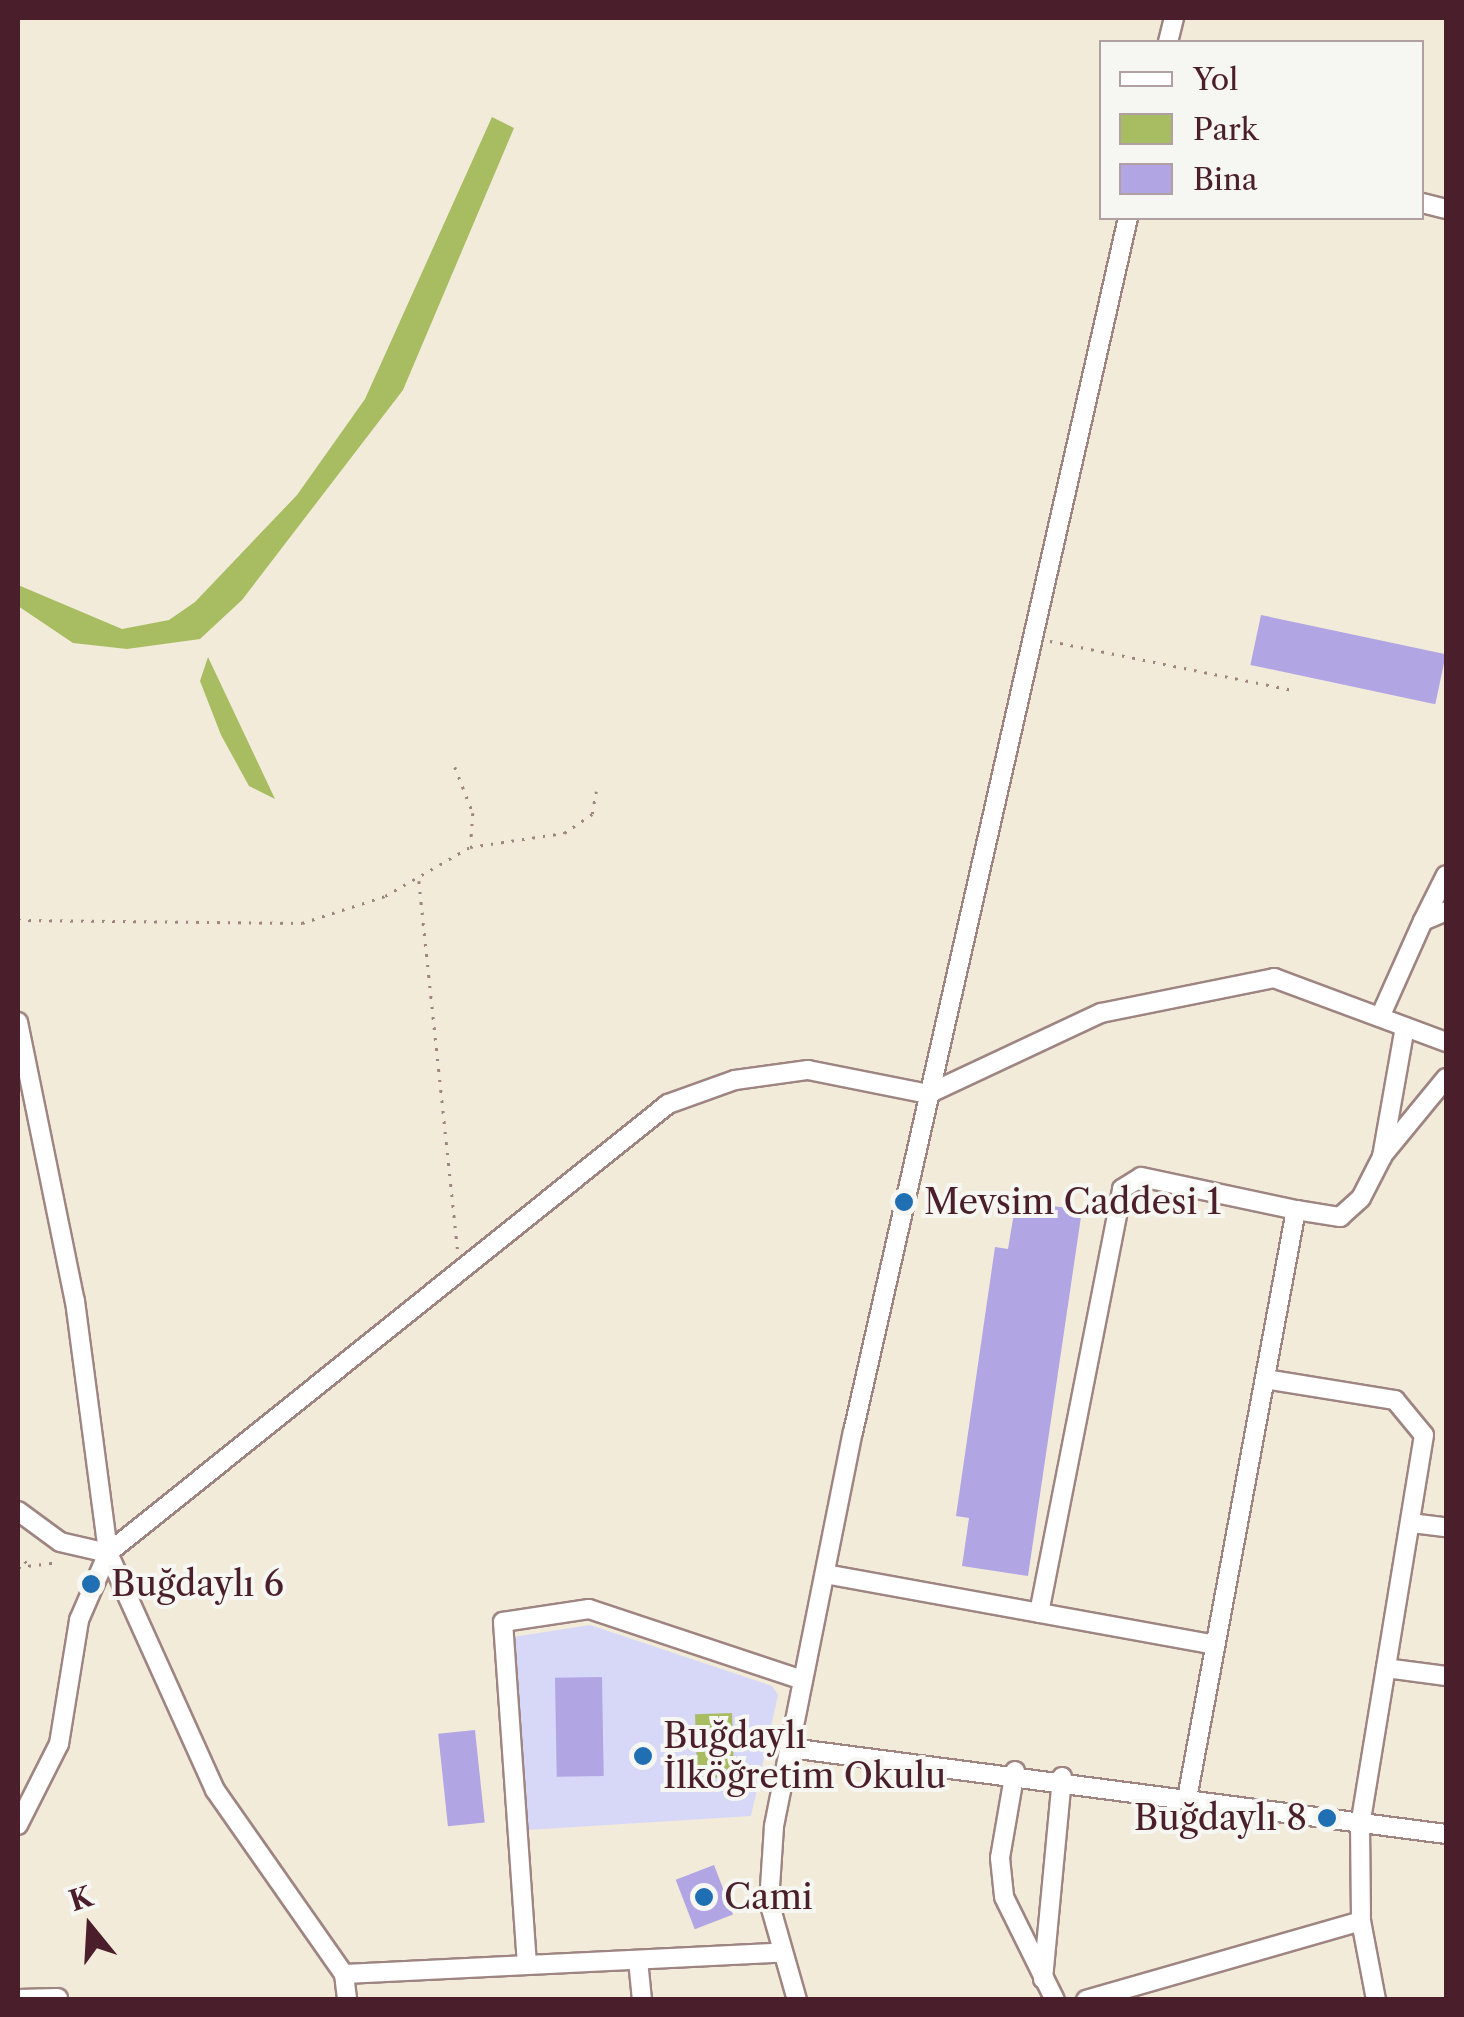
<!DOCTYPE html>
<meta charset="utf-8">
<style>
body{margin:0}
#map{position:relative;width:1464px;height:2017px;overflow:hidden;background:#f2ebd9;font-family:"Libre Caslon Text",serif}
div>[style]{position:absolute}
.built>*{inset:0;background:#d7d7f8}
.green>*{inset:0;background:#a8bd62;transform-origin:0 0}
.building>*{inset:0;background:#b1a5e4;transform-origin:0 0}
.path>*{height:2.5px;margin-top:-1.25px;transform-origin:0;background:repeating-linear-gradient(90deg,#9e8582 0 2.5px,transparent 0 10.5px)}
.roads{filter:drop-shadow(2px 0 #9e8582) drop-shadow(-2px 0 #9e8582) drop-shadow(0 2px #9e8582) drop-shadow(0 -2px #9e8582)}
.minor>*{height:18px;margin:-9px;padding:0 9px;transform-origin:9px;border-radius:9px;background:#fff}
.dots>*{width:28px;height:28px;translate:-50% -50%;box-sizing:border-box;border:5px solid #f6f6f2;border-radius:50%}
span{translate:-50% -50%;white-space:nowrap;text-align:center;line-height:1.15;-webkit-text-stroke:8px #f6f6f2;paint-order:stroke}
.poi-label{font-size:35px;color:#4a1f2b}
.left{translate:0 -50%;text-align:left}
.right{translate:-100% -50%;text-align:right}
.frame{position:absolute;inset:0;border:20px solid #4a1f2b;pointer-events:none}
.legend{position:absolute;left:1099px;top:40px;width:325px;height:180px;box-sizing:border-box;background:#f6f6f2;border:2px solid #b1a0a2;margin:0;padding:12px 18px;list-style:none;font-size:30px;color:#4a1f2b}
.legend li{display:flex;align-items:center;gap:20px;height:50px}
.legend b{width:50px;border:2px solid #b1a0a2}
.north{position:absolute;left:40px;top:1877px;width:100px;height:100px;-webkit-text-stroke:8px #f6f6f2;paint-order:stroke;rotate:342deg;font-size:28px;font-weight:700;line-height:40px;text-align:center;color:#4a1f2b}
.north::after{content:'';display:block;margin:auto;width:35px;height:45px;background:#4a1f2b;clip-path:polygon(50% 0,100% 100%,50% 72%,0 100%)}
</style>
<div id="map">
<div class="built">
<i style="clip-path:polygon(590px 1625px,772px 1686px,778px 1695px,751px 1816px,527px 1830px,513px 1637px)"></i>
</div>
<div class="green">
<i style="clip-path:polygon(492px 117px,514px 128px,403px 390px,242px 600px,200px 639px,127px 649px,73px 643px,18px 606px,18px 585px,122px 629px,169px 620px,195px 602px,297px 495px,365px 399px)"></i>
<i style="clip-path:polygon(208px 657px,275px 799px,249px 786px,221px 735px,200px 681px)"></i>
<i style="left:732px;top:1713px;width:64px;height:37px;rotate:88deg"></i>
</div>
<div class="building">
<i style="left:1261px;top:615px;width:189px;height:51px;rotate:12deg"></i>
<i style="clip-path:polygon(1016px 1201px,1082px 1210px,1028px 1576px,962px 1566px,969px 1518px,956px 1516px,995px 1247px,1008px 1249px)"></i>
<i style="left:602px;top:1677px;width:99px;height:47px;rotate:89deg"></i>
<i style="left:475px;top:1730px;width:93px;height:37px;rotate:84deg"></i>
<i style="left:714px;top:1865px;width:53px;height:41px;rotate:69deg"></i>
</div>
<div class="path">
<i style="left:1050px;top:641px;width:244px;rotate:11.4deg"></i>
<i style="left:455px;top:767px;width:49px;rotate:68.6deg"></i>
<i style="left:473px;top:813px;width:32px;rotate:94deg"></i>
<i style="left:419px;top:881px;width:372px;rotate:84deg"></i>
<i style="left:18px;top:920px;width:284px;rotate:0.6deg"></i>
<i style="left:302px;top:923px;width:87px;rotate:-18deg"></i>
<i style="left:385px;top:896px;width:98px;rotate:-30deg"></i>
<i style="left:470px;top:847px;width:95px;rotate:-8.5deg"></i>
<i style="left:564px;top:833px;width:34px;rotate:-34deg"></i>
<i style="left:592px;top:814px;width:23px;rotate:-80deg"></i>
<i style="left:18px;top:1553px;width:18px;rotate:49deg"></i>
<i style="left:18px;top:1567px;width:42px;rotate:-6.8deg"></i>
</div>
<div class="roads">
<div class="minor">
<i style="left:1168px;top:42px;width:25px;rotate:-76deg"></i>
<i style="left:1422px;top:203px;width:25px;rotate:14deg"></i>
<i style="left:1423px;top:921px;width:51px;rotate:-63.4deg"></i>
<i style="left:1380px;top:1017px;width:105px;rotate:-65.9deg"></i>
<i style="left:1423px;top:921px;width:25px;rotate:-23deg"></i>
<i style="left:18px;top:1022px;width:285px;rotate:78.5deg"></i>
<i style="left:75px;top:1301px;width:254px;rotate:82.5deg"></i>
<i style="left:108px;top:1553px;width:260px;rotate:65.7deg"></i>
<i style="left:215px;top:1790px;width:225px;rotate:55deg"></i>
<i style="left:344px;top:1974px;width:435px;rotate:-2.8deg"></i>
<i style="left:1382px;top:1156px;width:101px;rotate:-50.6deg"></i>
<i style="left:1296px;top:1210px;width:45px;rotate:9deg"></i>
<i style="left:1340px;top:1217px;width:28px;rotate:-42deg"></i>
<i style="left:1361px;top:1198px;width:46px;rotate:-62.9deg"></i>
<i style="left:1382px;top:1157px;width:132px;rotate:-80deg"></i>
<i style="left:1265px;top:1379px;width:132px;rotate:9.2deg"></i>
<i style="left:1395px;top:1400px;width:45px;rotate:50.4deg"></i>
<i style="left:1424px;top:1435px;width:394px;rotate:99.3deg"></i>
<i style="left:1360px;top:1824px;width:97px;rotate:89.4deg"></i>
<i style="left:1361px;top:1921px;width:80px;rotate:79.2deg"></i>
<i style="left:18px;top:1511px;width:52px;rotate:36.4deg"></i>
<i style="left:60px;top:1542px;width:49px;rotate:12.9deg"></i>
<i style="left:1411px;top:1523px;width:35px;rotate:7deg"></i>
<i style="left:825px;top:1574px;width:396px;rotate:10.3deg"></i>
<i style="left:1039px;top:1613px;width:432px;rotate:-78.9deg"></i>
<i style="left:1122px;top:1189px;width:22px;rotate:-32deg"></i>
<i style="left:1141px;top:1177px;width:158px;rotate:12deg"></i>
<i style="left:1296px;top:1210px;width:593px;rotate:100.49deg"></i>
<i style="left:1386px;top:1668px;width:61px;rotate:7.6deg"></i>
<i style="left:790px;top:1748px;width:662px;rotate:7.47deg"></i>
<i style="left:1015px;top:1771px;width:88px;rotate:99.8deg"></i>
<i style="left:1000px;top:1858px;width:39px;rotate:84deg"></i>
<i style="left:1004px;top:1897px;width:115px;rotate:63.7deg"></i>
<i style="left:18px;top:1825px;width:91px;rotate:-63.2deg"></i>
<i style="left:59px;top:1744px;width:126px;rotate:-80.8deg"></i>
<i style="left:79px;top:1620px;width:73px;rotate:-66.6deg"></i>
<i style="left:108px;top:1553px;width:718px;rotate:-38.72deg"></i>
<i style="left:668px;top:1104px;width:71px;rotate:-19.7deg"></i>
<i style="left:735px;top:1080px;width:74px;rotate:-7.8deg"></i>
<i style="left:808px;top:1070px;width:122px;rotate:11.3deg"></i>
<i style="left:928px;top:1094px;width:191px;rotate:-25.1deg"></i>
<i style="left:1101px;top:1013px;width:177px;rotate:-11.4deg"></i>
<i style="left:1274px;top:978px;width:184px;rotate:20.4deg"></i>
<i style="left:638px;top:1960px;width:40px;rotate:84.3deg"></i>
<i style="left:527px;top:1965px;width:344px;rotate:-94deg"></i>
<i style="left:503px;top:1622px;width:87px;rotate:-8.6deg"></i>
<i style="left:589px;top:1609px;width:225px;rotate:18.4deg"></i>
<i style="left:344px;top:1974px;width:26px;rotate:83deg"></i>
<i style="left:1043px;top:1979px;width:203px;rotate:-84.6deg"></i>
<i style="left:18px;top:1999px;width:40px;rotate:-1.4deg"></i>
<i style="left:797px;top:2000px;width:102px;rotate:-105.9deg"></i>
<i style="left:769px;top:1902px;width:76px;rotate:-86.2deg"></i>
<i style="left:774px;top:1826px;width:402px;rotate:-78.7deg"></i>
<i style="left:853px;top:1432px;width:1245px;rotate:-77.24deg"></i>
<i style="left:1086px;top:2000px;width:286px;rotate:-16deg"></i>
</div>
</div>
<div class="dots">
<i style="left:904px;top:1202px;background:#1f6fb2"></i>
<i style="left:91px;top:1584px;background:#1f6fb2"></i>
<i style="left:643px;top:1756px;background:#1f6fb2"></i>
<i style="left:1327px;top:1818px;background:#1f6fb2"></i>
<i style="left:704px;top:1897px;background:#1f6fb2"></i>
</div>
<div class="poi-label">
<span class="left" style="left:924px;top:1202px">Mevsim Caddesi 1</span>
<span class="left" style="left:111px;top:1584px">Buğdaylı 6</span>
<span class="left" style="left:663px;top:1756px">Buğdaylı<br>İlköğretim Okulu</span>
<span class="right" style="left:1307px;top:1818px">Buğdaylı 8</span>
<span class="left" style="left:724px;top:1897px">Cami</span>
</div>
<div class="frame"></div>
<ul class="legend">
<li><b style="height:12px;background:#fff"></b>Yol</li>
<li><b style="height:28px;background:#a8bd62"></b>Park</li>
<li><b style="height:28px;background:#b1a5e4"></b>Bina</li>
</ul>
<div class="north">K</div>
</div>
